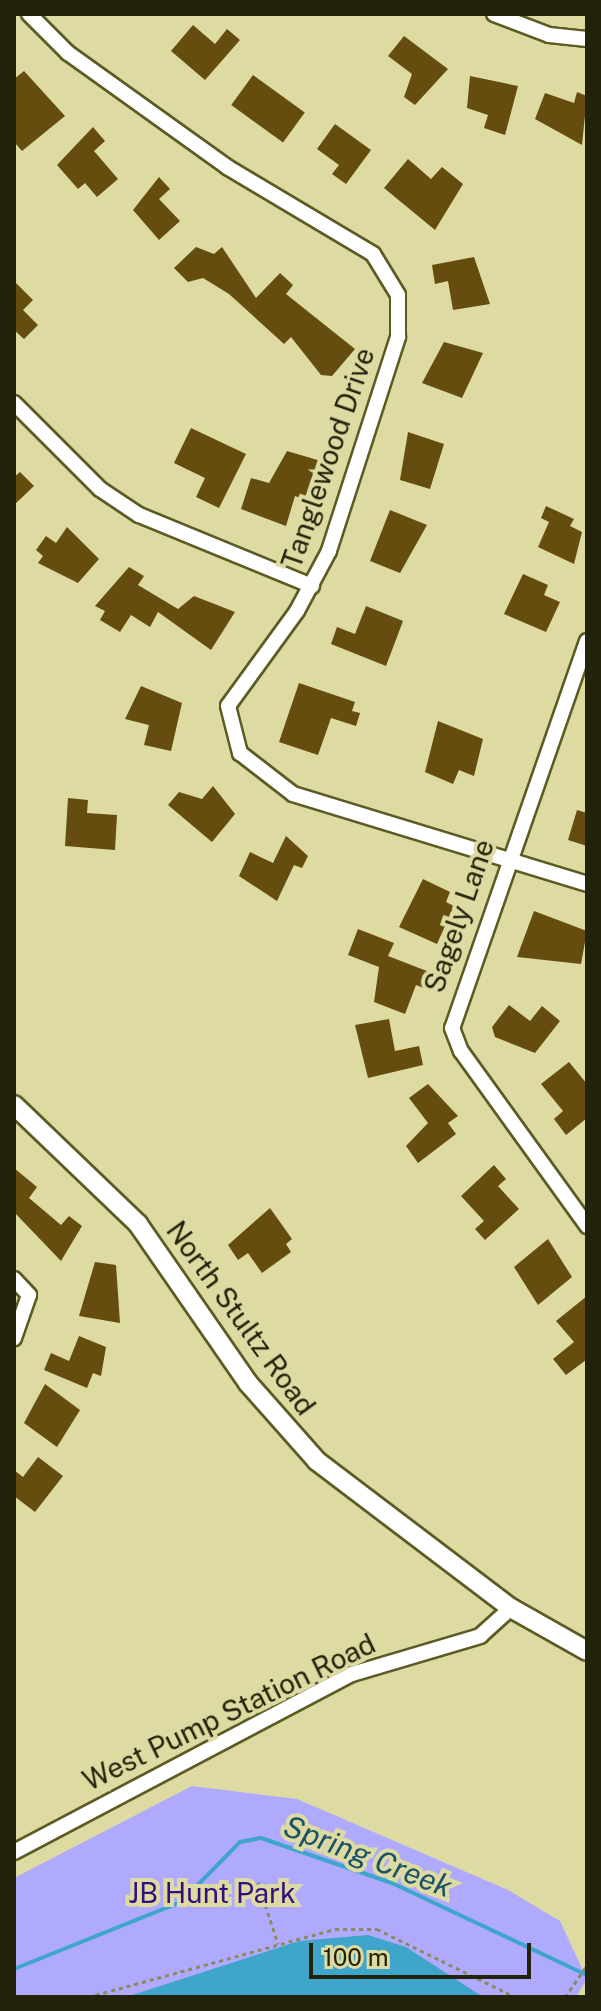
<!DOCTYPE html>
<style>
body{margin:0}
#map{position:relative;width:601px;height:2011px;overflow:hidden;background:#dddba2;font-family:"Public Sans",sans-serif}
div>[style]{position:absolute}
.green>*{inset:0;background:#b0aafe}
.water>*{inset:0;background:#3fa5cb}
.stream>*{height:4px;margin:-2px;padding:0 2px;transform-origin:2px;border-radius:2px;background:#3fa5cb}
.building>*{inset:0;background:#644d0f;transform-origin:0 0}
.path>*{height:3px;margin-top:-1.5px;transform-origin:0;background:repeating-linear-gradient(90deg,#8b895f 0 4px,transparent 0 8px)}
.roads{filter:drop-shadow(2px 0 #5d5b24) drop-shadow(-2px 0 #5d5b24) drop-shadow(0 2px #5d5b24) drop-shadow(0 -2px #5d5b24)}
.minor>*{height:14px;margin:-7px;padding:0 7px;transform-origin:7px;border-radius:7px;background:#fff}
.tertiary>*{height:18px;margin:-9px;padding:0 9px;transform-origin:9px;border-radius:9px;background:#fff}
span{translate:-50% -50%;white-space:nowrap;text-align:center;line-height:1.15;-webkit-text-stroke:8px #dddba2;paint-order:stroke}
.street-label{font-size:28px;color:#23220b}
.park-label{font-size:28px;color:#320f7e}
.water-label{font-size:30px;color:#1b5267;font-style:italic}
.frame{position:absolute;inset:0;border:16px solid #23220b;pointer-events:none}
.scale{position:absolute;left:309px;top:1943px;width:222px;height:36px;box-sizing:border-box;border:4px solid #23220b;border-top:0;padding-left:10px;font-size:24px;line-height:28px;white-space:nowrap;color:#23220b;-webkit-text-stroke:6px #dddba2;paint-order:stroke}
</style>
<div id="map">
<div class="green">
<i style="clip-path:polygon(192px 1786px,297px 1799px,508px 1890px,560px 1921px,587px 1979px,576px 1997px,14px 1997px,14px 1878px)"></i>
</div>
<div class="water">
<i style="clip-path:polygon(368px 1935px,406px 1947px,483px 1997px,126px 1997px,299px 1941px)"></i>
</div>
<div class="stream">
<i style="left:14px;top:1969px;width:180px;rotate:-21.9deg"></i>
<i style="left:181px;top:1902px;width:84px;rotate:-45.5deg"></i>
<i style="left:240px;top:1842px;width:21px;rotate:-11deg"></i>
<i style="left:261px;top:1838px;width:139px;rotate:19deg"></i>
<i style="left:392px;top:1883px;width:216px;rotate:25.3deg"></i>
</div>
<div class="building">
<i style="clip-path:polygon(193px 25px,215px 44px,227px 29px,240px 40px,205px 80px,171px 51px)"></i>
<i style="clip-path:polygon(404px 36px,448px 69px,415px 105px,404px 97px,412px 74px,388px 56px)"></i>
<i style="clip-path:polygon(24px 71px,65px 116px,22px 151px,14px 142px,14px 79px)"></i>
<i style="left:253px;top:75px;width:64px;height:37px;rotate:36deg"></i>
<i style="clip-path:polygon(470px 76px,518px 86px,505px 135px,484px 128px,488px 115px,467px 108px)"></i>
<i style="clip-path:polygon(577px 92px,587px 96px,582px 145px,535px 119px,545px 93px,574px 103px)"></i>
<i style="clip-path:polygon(335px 124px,371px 150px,346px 184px,332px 174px,339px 165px,317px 149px)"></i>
<i style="clip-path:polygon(93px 127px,105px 141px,94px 151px,118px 179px,97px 197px,85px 183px,78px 189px,57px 165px)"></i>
<i style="clip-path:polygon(408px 159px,431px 179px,442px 167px,463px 184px,435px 230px,384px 188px)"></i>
<i style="clip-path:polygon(159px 177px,170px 189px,159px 199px,180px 221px,159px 240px,133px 210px)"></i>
<i style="clip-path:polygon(196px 247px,214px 254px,222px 247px,256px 298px,280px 273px,293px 285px,286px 294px,355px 349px,332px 376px,321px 375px,291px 337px,284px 344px,229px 294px,203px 278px,188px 282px,174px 268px)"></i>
<i style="clip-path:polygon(474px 257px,490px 304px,453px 310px,448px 281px,435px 284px,432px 265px)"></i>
<i style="clip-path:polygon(14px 281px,33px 300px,23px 310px,38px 325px,24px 339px,14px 330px)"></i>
<i style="clip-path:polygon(444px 342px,483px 353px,462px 398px,422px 383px)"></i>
<i style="clip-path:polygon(191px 428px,246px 454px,219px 508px,196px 497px,205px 478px,174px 463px)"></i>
<i style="clip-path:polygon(408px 432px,444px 444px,430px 489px,400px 480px)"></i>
<i style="clip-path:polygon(287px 451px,321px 461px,304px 499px,295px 496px,286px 526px,241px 509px,251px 478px,269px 483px)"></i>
<i style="clip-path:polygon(20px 472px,34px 486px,14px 505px,14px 477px)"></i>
<i style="clip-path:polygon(546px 506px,574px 519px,570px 526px,582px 532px,574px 564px,538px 547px,549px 522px,541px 518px)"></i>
<i style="clip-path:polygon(390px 510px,427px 525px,400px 573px,370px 561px)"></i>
<i style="clip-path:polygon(67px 527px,99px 559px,78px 583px,38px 563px,43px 556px,36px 550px,46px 536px,56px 543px)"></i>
<i style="clip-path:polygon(129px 567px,144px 576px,138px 585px,178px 609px,194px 596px,235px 612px,211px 650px,158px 612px,150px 627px,131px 615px,120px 632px,100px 620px,105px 611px,95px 606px)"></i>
<i style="clip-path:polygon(523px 574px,548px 585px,544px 595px,560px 602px,546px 632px,504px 614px)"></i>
<i style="clip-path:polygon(366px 606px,403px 621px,386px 666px,331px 644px,337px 627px,355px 634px)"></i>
<i style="clip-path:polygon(299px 683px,355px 702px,352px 711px,360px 713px,356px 726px,331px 718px,318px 755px,279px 742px)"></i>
<i style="clip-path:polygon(141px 686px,182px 703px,171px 751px,144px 745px,149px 725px,125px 719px)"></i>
<i style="clip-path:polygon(438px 721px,483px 739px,474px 776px,459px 770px,453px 784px,425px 772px)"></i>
<i style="clip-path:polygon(213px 786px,235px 814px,212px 842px,168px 805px,179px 792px,202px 799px)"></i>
<i style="clip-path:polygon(68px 798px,88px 800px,87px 813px,117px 815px,115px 850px,65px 846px)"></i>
<i style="clip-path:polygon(577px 810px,587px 813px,587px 846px,568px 840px)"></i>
<i style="clip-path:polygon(286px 836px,308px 856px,302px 868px,294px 865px,277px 901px,239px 876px,250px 852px,273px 863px)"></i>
<i style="clip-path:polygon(423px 879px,450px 892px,446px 902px,454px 906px,437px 944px,399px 927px)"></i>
<i style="clip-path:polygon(534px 911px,587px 931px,581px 964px,517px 957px)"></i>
<i style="clip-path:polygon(358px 929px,394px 943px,388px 956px,432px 973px,426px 989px,416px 985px,405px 1014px,374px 1002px,379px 967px,348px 955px)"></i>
<i style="clip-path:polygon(509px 1005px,530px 1021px,542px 1006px,560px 1021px,535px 1053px,495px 1037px,492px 1027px)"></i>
<i style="clip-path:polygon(389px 1019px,395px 1051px,419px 1046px,423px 1065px,368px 1078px,355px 1025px)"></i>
<i style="clip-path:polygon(569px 1062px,587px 1084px,587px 1118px,566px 1135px,554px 1119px,563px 1111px,541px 1084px)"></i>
<i style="clip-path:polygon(428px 1084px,458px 1116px,448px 1123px,456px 1134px,418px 1163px,406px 1146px,428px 1123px,409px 1098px)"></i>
<i style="clip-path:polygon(494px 1165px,506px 1179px,498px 1186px,519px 1209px,485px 1240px,475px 1229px,484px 1221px,461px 1196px)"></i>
<i style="clip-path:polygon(14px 1168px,37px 1187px,29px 1198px,61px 1225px,69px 1216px,82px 1226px,61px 1261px,14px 1212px)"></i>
<i style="clip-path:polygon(270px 1208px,292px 1239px,286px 1244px,291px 1252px,262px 1273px,248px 1253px,238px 1260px,228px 1245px)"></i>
<i style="clip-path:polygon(548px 1239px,572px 1277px,538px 1305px,514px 1267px)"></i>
<i style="clip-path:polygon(95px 1262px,116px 1265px,120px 1323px,79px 1316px)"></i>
<i style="clip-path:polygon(587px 1296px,586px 1360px,566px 1375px,553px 1359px,574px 1342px,556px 1321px)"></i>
<i style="clip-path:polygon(79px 1336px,106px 1347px,101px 1376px,93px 1373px,87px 1388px,44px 1370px,51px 1353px,69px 1361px)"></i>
<i style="clip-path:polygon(45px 1384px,80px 1410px,57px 1447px,24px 1423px)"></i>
<i style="clip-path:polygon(38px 1457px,63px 1476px,35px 1512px,14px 1496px,14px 1470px,23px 1477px)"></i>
</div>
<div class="path">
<i style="left:258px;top:1882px;width:65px;rotate:72.1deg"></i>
<i style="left:88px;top:1997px;width:256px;rotate:-15.4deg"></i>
<i style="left:335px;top:1929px;width:42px"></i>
<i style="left:377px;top:1929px;width:154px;rotate:26.2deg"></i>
<i style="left:565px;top:1997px;width:38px;rotate:-55deg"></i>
</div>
<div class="roads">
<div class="minor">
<i style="left:29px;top:14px;width:55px;rotate:45deg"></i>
<i style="left:68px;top:53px;width:196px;rotate:35.6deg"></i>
<i style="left:227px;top:167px;width:170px;rotate:30.8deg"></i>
<i style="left:373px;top:254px;width:48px;rotate:58.6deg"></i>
<i style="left:398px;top:295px;width:42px;rotate:90deg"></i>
<i style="left:398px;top:337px;width:225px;rotate:107.9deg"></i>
<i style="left:329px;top:551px;width:68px;rotate:118.1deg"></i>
<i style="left:297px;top:611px;width:117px;rotate:126deg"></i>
<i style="left:228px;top:706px;width:49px;rotate:75.7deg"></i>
<i style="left:240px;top:753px;width:67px;rotate:37.7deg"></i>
<i style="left:293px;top:794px;width:307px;rotate:17deg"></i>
<i style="left:494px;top:14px;width:59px;rotate:20.9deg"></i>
<i style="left:549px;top:35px;width:38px;rotate:6deg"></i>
<i style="left:14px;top:403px;width:122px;rotate:45deg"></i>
<i style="left:100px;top:489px;width:47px;rotate:33.7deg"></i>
<i style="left:139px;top:515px;width:187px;rotate:22.3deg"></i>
<i style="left:587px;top:641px;width:410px;rotate:109.2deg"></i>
<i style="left:452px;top:1028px;width:25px;rotate:69deg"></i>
<i style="left:461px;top:1051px;width:216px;rotate:54.2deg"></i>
<i style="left:14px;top:1279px;width:22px;rotate:47deg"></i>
<i style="left:29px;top:1295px;width:46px;rotate:109.2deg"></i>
<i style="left:14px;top:1852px;width:382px;rotate:-27.8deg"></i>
<i style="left:352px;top:1674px;width:134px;rotate:-16.5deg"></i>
<i style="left:480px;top:1636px;width:42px;rotate:-42.1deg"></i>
</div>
<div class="tertiary">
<i style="left:14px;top:1105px;width:172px;rotate:43.8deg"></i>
<i style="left:138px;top:1224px;width:193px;rotate:55.3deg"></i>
<i style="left:248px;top:1383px;width:104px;rotate:48.5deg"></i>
<i style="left:317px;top:1461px;width:243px;rotate:37.2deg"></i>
<i style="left:511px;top:1608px;width:87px;rotate:29.5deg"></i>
</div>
</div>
<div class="street-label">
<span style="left:328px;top:458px;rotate:-71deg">Tanglewood Drive</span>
<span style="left:459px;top:916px;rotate:-71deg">Sagely Lane</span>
<span style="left:241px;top:1318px;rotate:54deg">North Stultz Road</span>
<span style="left:229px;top:1712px;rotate:-26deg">West Pump Station Road</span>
</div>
<div class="park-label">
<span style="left:212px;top:1893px">JB Hunt Park</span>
</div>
<div class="water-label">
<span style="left:368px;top:1856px;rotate:21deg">Spring Creek</span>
</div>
<div class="frame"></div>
<div class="scale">100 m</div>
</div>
